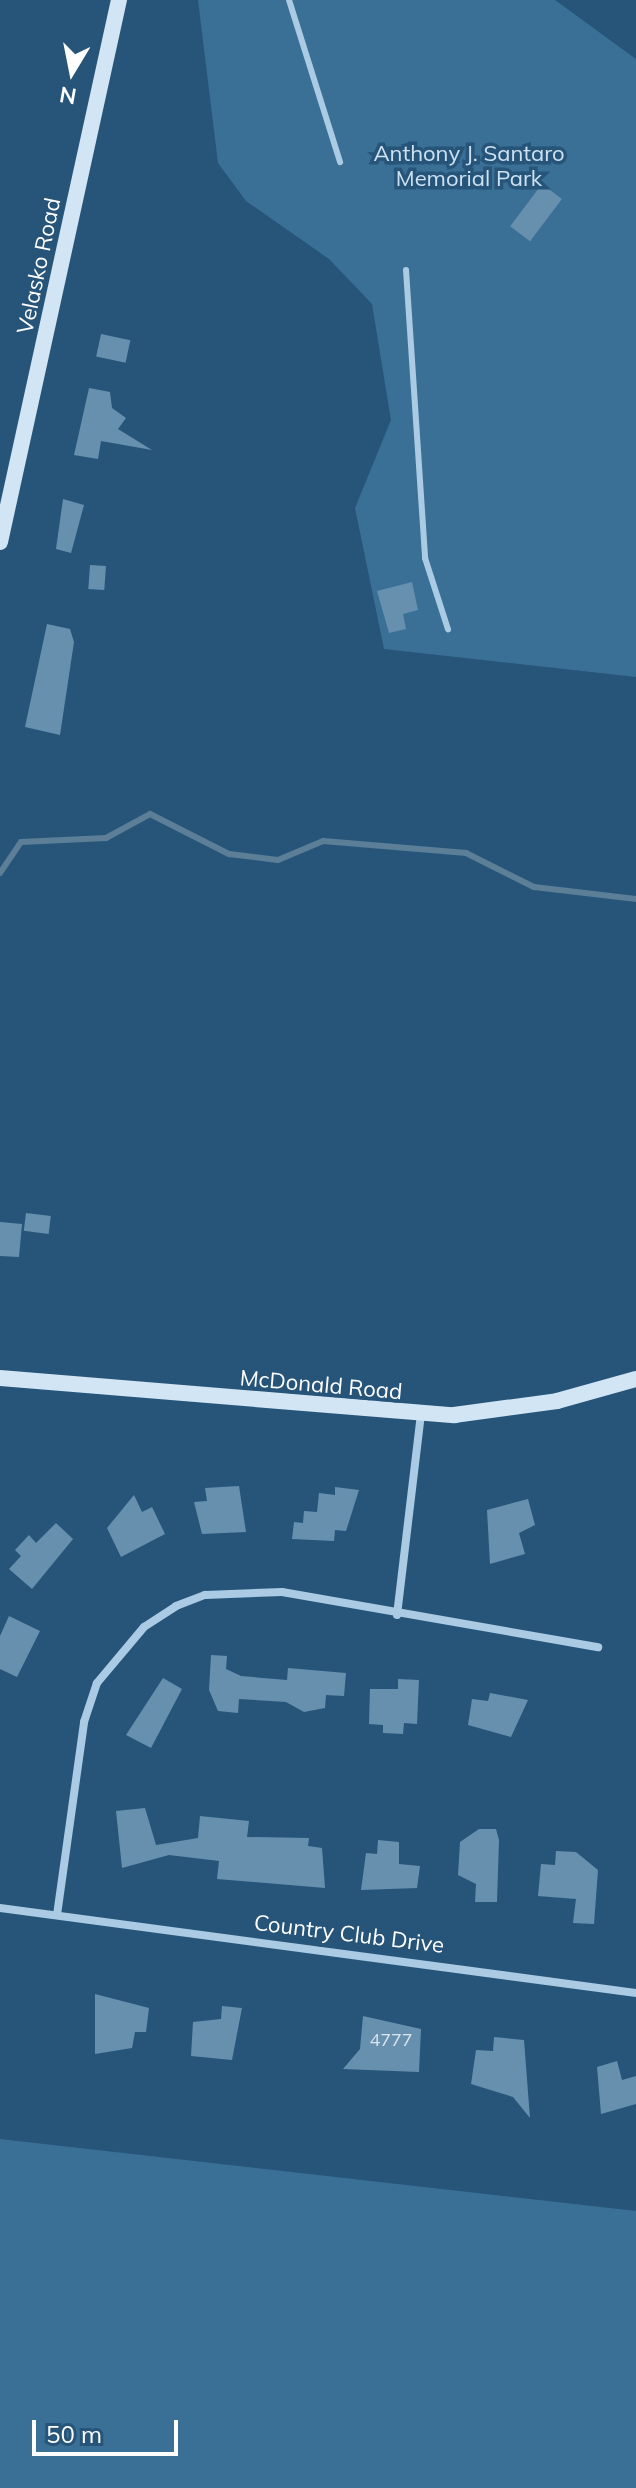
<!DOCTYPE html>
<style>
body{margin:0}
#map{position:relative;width:636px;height:2488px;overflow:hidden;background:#275579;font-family:Mulish,sans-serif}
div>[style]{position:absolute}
.green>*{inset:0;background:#3a6f96}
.stream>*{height:6px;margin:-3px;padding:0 3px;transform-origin:3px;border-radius:3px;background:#5c7e97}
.building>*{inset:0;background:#6790af;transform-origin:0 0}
.lane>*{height:6px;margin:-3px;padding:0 3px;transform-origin:3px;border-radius:3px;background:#aacbe3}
.street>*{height:8px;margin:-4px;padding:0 4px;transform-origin:4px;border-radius:4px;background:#aacbe3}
.secondary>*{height:16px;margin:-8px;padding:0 8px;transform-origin:8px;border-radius:8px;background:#d2e5f4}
span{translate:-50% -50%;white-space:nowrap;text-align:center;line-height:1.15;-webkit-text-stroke:7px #275579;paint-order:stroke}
.number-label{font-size:18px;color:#d9e3eb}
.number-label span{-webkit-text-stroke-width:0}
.park-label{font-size:22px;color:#cce2f3}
.street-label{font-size:22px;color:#fff}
.north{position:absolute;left:32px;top:32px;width:80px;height:80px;-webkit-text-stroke:6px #275579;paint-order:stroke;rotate:190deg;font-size:22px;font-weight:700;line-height:32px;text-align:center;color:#fff}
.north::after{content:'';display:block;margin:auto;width:28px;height:36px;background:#fff;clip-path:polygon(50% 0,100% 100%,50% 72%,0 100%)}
.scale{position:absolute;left:32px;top:2420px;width:146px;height:36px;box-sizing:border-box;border:4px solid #fff;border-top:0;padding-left:10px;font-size:24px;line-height:28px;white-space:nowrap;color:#fff;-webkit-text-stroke:6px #275579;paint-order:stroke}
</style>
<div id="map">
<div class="green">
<i style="clip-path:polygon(198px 0,555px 0,636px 59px,636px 677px,384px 649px,355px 508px,391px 420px,372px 304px,329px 259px,246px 201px,218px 163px)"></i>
<i style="clip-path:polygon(0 2139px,636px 2211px,636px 2488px,0 2488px)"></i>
</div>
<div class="stream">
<i style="left:0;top:873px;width:37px;rotate:-56deg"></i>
<i style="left:21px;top:842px;width:85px;rotate:-2.7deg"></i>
<i style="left:106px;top:838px;width:50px;rotate:-28.6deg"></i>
<i style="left:150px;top:814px;width:89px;rotate:26.9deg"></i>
<i style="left:229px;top:854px;width:49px;rotate:7deg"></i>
<i style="left:278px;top:860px;width:49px;rotate:-22.9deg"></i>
<i style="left:323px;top:841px;width:144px;rotate:4.8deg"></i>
<i style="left:466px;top:853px;width:76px;rotate:26.6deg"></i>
<i style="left:534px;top:887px;width:103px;rotate:6.7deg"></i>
</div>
<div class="building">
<i style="left:542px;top:184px;width:25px;height:53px;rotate:37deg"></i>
<i style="left:101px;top:334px;width:30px;height:23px;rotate:12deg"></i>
<i style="clip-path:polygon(89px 388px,110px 392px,112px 408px,126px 418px,118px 429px,152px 450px,101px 441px,98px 459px,74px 455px)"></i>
<i style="clip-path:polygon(63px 499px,84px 505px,71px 553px,56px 549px)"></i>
<i style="left:90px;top:565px;width:16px;height:24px;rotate:4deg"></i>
<i style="clip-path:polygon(412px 582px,418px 610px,403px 614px,406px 629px,389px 633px,377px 591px)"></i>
<i style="clip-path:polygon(47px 624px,70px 629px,74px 642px,60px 735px,25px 727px)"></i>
<i style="left:26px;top:1213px;width:25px;height:18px;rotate:7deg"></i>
<i style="clip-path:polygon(0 1222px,22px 1224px,19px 1257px,0 1256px)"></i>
<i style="clip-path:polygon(239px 1486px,246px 1532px,202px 1534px,194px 1502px,207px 1501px,205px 1488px)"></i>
<i style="clip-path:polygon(335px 1487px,359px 1490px,346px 1531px,335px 1530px,334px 1541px,292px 1539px,294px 1522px,303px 1523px,304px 1511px,317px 1512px,319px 1493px,335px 1495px)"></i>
<i style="clip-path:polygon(134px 1495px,142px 1512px,152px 1507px,165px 1534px,121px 1557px,107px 1528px)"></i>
<i style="clip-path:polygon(528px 1499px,535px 1525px,519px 1533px,525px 1554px,490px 1564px,487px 1510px)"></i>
<i style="clip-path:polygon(56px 1523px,73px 1539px,32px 1589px,9px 1569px,21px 1556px,15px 1550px,29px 1535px,36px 1543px)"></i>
<i style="clip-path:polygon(9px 1616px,40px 1631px,17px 1677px,0 1669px,0 1636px)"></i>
<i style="clip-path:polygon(211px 1655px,227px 1656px,226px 1669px,241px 1676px,287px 1680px,288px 1668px,346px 1673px,344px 1696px,326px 1695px,325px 1708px,304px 1712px,286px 1702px,239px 1699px,238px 1713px,218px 1711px,209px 1690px)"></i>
<i style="clip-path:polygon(163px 1678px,182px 1689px,151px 1748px,126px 1735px)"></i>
<i style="clip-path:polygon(398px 1679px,419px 1680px,417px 1724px,404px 1723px,403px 1734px,383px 1733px,383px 1725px,369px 1724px,370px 1689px,398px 1689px)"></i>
<i style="clip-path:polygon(490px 1693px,528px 1700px,511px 1737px,468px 1725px,472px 1699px,488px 1701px)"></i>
<i style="clip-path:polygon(145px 1808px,156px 1845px,198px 1838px,200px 1816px,249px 1821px,247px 1837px,309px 1838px,308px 1846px,322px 1848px,325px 1888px,217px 1879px,219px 1861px,169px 1855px,122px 1868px,116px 1811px)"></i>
<i style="clip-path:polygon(479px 1829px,496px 1829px,499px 1840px,497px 1902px,475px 1902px,476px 1884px,458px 1875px,460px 1842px)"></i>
<i style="clip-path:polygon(378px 1840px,399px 1842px,399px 1864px,420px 1866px,417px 1888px,361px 1890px,366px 1853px,377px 1854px)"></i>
<i style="clip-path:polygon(556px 1851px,576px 1852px,598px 1870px,594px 1924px,573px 1923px,576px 1899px,538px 1896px,541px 1864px,555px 1865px)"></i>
<i style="clip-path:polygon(95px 1994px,149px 2008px,146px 2032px,135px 2032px,132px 2048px,95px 2054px)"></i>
<i style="clip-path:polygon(222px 2006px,242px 2008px,232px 2060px,191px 2056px,193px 2022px,221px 2019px)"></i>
<i style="clip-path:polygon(363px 2016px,421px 2029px,419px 2072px,343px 2069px,360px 2049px)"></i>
<i style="clip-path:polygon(494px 2037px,524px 2040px,530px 2118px,513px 2097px,471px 2084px,476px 2050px,493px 2051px)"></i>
<i style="clip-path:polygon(617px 2061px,622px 2080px,636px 2076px,636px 2104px,601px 2114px,597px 2067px)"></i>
</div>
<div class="lane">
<i style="left:289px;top:0;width:170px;rotate:72.5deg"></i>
<i style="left:406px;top:270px;width:289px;rotate:86.2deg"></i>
<i style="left:425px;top:558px;width:75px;rotate:72.1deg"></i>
</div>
<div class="street">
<i style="left:397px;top:1615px;width:201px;rotate:-83.2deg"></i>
<i style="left:0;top:1908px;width:642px;rotate:7.61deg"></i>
<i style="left:57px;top:1915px;width:195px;rotate:-82deg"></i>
<i style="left:84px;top:1722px;width:41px;rotate:-71.6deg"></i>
<i style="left:97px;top:1683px;width:73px;rotate:-50deg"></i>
<i style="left:144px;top:1627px;width:38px;rotate:-33deg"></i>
<i style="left:176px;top:1606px;width:31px;rotate:-21deg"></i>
<i style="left:205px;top:1595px;width:77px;rotate:-2.2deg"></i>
<i style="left:282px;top:1592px;width:321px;rotate:9.9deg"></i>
</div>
<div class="secondary">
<i style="left:0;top:542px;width:555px;rotate:-77.62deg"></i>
<i style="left:0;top:1378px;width:456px;rotate:4.7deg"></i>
<i style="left:454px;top:1415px;width:104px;rotate:-7.7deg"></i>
<i style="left:557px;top:1401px;width:82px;rotate:-15.6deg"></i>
</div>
<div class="number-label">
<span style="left:391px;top:2040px">4777</span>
</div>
<div class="park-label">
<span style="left:469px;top:166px">Anthony J. Santaro<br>Memorial Park</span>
</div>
<div class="street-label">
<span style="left:39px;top:266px;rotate:-78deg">Velasko Road</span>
<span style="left:321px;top:1385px;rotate:5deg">McDonald Road</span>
<span style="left:349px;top:1934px;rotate:7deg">Country Club Drive</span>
</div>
<div class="north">N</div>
<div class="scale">50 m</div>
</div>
